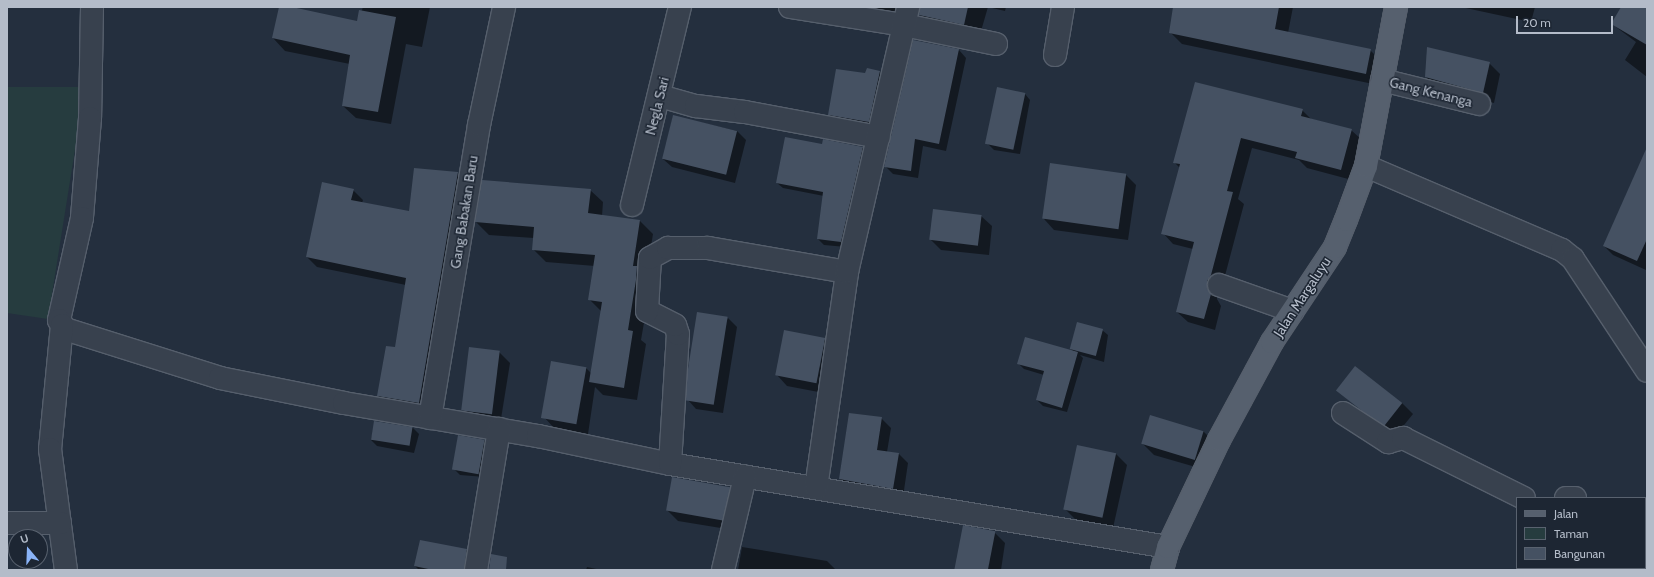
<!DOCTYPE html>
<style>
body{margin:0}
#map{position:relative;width:1654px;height:577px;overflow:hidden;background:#242f3e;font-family:Cabin,sans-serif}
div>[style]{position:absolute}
.green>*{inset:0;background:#263c3f}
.shadow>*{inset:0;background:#0007}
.building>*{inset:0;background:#455162;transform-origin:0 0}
.roads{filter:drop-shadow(1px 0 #565f6c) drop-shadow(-1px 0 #565f6c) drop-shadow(0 1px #565f6c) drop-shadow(0 -1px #565f6c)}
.minor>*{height:22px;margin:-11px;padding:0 11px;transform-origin:11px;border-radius:11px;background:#38414e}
.major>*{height:22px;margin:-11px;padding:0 11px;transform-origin:11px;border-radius:11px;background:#56606e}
span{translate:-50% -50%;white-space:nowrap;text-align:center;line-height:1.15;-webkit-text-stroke:3px #1d2633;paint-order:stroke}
.street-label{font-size:14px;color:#b4bcc9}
.frame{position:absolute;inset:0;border:8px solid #b4bcc9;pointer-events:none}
.legend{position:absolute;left:1516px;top:497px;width:130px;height:72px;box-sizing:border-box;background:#1d2633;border:1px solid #59626f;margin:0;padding:5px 7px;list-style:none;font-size:12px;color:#b4bcc9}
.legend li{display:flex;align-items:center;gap:8px;height:20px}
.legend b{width:20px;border:1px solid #59626f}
.north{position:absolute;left:8px;top:529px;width:40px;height:40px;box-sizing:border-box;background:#1d2633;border:1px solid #59626f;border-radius:50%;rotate:341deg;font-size:11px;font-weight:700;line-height:16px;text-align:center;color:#b4bcc9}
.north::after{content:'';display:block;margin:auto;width:14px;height:18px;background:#8ab4f8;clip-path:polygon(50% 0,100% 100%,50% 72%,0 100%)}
.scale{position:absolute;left:1516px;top:16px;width:97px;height:18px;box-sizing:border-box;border:2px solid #b4bcc9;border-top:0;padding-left:5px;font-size:12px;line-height:14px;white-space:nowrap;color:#b4bcc9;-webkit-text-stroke:3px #1d2633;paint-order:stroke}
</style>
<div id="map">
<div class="green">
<i style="clip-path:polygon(7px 87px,85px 87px,48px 319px,7px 313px)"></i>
</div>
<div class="shadow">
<i style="clip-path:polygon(280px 7px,358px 22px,363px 7px,430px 7px,422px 47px,406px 44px,391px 124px,356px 118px,343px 106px,350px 64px,285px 51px,273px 38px)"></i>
<i style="clip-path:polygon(822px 7px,913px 7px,905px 21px)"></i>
<i style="clip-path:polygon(921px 7px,1006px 7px,1005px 11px,988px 7px,979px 38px,935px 30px,920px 15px)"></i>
<i style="clip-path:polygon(1174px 7px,1293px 7px,1288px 33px,1370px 50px,1382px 62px,1378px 85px,1182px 44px,1170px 32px)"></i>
<i style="clip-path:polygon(1461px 7px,1535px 7px,1531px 22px)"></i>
<i style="clip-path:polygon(1622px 7px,1647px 9px,1647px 77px,1625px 60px,1636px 42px,1612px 24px)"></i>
<i style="clip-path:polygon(959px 50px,966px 58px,946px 151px,923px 146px,918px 178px,893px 174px,885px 166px)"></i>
<i style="clip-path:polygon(1489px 63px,1500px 74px,1494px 103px,1437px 88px,1426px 77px)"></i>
<i style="clip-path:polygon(868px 69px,880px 72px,885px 77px,874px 127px,834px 120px,829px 114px,866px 74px)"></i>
<i style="clip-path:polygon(1025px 94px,1030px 100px,1020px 154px,994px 150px,988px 144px)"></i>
<i style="clip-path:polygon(1302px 110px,1311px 119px,1351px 130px,1362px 140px,1352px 180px,1307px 168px,1299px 160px,1252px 148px,1238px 199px,1244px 204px,1222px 287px,1218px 292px,1217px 299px,1221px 306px,1215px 330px,1188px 322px,1177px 312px,1193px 249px,1173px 244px,1163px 233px,1180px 168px,1175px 163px)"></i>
<i style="clip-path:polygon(673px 116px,737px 131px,746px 140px,735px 183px,672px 167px,663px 159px)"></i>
<i style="clip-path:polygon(823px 145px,863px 148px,868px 153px,846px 247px,824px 245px,818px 239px,824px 196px,783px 188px,777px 183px)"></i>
<i style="clip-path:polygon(415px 169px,458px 173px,468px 183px,429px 412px,388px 406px,378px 396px,396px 348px,406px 285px,317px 267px,307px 257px,353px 190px,363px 200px,362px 203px,410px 213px)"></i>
<i style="clip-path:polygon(1125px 174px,1136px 185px,1128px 240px,1054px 230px,1044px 219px)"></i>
<i style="clip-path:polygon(1647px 175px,1647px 267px,1646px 270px,1613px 255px,1604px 246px)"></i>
<i style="clip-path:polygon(590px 190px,603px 202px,602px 216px,640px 221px,653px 234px,646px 277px,649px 294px,641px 340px,646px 344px,637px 400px,603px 395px,595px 387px,588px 434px,554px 428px,544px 417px,552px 362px,586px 368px,592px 374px,602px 312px,590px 300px,595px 266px,546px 262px,533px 249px,534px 238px,489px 235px,476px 222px)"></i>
<i style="clip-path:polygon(981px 216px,992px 226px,989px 255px,941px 250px,931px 240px)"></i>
<i style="clip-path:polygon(728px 318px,737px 327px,723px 413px,696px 409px,688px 400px)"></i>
<i style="clip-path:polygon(1102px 330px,1108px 335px,1104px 362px,1080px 355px,1083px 358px,1067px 412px,1043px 406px,1037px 400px,1044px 375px,1024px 369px,1018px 363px,1074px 352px,1071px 349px)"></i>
<i style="clip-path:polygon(824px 338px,835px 349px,829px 394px,787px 386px,777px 375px)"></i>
<i style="clip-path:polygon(499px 352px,510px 363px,500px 425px,473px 421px,462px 410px)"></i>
<i style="clip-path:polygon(1338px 390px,1402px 403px,1413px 414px,1396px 435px)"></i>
<i style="clip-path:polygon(881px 418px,891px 428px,887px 452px,899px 454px,908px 463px,903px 497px,850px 489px,840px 479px)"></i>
<i style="clip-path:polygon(375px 422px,413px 428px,419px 434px,414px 453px,377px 446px,371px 440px)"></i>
<i style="clip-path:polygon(1203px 431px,1214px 442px,1206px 470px,1154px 455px,1143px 444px)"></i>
<i style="clip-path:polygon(484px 441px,490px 446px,485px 477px,460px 475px,454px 469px)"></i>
<i style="clip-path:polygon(1116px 454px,1127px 465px,1113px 528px,1075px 519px,1064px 508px)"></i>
<i style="clip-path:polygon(729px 488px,740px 498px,733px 530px,678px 521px,667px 510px)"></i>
<i style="clip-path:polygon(994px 532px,1005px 543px,1001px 570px,957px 570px)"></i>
<i style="clip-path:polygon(742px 547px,827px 561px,836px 570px,738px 570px)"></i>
<i style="clip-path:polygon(466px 550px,477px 561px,476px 570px,419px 570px,415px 566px)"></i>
<i style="clip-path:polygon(587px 567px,601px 570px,586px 570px)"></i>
</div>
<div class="building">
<i style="clip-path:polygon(279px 7px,292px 7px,357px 21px,359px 10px,396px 17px,378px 112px,342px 106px,350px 55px,272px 38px)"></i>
<i style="clip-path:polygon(920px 7px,968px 7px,964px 25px,919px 15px)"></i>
<i style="clip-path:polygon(1173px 7px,1279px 7px,1275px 29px,1371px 49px,1366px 74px,1169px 33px)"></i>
<i style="clip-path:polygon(1621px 7px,1647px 7px,1647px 45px,1611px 24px)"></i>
<i style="clip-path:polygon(913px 40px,959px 49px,939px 144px,915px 139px,911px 171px,884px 167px)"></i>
<i style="clip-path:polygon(1427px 47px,1490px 62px,1483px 93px,1425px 77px)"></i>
<i style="clip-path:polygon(867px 68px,880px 71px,869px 122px,828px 115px,836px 69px,865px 73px)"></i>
<i style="clip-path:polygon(1195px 82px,1303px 109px,1301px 116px,1352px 129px,1341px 170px,1295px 158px,1297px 152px,1241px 138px,1227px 191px,1233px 192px,1211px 275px,1207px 281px,1207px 288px,1211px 294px,1204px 319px,1176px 312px,1194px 242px,1161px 234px,1180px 164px,1173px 163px)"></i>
<i style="left:997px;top:87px;width:29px;height:58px;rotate:12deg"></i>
<i style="left:673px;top:115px;width:66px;height:45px;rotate:14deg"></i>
<i style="clip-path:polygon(785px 137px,822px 144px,823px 139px,863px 147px,841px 242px,817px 239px,823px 192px,776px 183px)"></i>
<i style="clip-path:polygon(1647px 147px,1647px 239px,1637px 261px,1603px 246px)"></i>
<i style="left:1050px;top:163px;width:77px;height:56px;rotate:8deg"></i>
<i style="clip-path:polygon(414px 168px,458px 172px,419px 403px,377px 396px,386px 346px,395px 347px,406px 278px,306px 257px,322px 182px,354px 189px,351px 200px,409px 211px)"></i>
<i style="clip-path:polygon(482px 180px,591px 189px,588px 213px,640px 220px,633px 266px,637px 266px,636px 280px,628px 330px,633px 331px,624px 388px,589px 382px,602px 302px,588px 300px,595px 255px,532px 250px,534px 227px,475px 222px)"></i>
<i style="left:933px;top:209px;width:49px;height:31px;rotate:7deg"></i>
<i style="left:697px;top:312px;width:31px;height:89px;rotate:9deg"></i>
<i style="left:1077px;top:322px;width:27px;height:28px;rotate:15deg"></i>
<i style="left:784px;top:330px;width:42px;height:46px;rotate:11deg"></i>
<i style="clip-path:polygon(1025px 337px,1078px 352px,1062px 408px,1036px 400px,1044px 371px,1017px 364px)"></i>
<i style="left:469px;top:347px;width:31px;height:64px;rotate:7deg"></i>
<i style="left:551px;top:361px;width:36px;height:58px;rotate:10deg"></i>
<i style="left:1355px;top:366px;width:60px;height:31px;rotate:38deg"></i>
<i style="clip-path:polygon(849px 413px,882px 417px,877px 450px,899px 453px,893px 489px,839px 479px)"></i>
<i style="left:1150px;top:415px;width:56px;height:30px;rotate:17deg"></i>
<i style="left:374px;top:421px;width:39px;height:19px;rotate:9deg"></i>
<i style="left:458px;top:435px;width:27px;height:35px;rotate:10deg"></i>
<i style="left:1077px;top:445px;width:40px;height:66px;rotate:12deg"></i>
<i style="left:672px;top:477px;width:59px;height:34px;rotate:10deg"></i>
<i style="left:963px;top:525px;width:33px;height:46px;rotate:11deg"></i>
<i style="clip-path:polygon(420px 540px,467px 549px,464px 570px,433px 570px,414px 566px)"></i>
<i style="clip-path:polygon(491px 554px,507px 557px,506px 570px,489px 570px)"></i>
</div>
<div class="roads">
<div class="minor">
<i style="left:92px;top:7px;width:111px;rotate:91deg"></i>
<i style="left:90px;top:118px;width:100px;rotate:94.6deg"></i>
<i style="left:82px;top:218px;width:105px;rotate:102.7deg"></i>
<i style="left:59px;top:320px;width:11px;rotate:56deg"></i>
<i style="left:65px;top:329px;width:163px;rotate:17.5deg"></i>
<i style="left:220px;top:378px;width:126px;rotate:11.4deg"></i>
<i style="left:344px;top:403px;width:197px;rotate:9.7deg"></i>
<i style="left:538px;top:436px;width:135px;rotate:12deg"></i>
<i style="left:670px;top:464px;width:505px;rotate:9.46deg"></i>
<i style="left:790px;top:7px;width:115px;rotate:9deg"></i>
<i style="left:904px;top:25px;width:94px;rotate:11.7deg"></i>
<i style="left:1055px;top:55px;width:49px;rotate:-80.5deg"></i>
<i style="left:1382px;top:80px;width:100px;rotate:13.9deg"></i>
<i style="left:660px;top:96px;width:37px;rotate:16deg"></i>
<i style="left:696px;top:106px;width:49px;rotate:7deg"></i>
<i style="left:745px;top:112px;width:136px;rotate:10.6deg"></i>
<i style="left:1366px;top:166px;width:213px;rotate:23.2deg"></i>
<i style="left:1562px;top:250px;width:14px;rotate:39deg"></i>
<i style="left:1573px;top:259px;width:134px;rotate:56.5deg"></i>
<i style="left:632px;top:205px;width:204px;rotate:-76.4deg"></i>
<i style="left:1219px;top:285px;width:78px;rotate:19.4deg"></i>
<i style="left:62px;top:325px;width:125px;rotate:95.5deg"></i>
<i style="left:50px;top:449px;width:122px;rotate:82.5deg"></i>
<i style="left:1343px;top:413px;width:54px;rotate:32.8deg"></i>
<i style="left:1388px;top:442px;width:16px;rotate:-15deg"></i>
<i style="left:1403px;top:438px;width:135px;rotate:26.4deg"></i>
<i style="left:430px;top:418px;width:297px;rotate:-80.5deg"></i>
<i style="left:479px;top:125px;width:121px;rotate:-78deg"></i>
<i style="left:670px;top:464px;width:130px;rotate:-86.5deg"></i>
<i style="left:678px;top:334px;width:9px;rotate:-108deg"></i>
<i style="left:675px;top:325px;width:31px;rotate:-153deg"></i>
<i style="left:647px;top:311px;width:53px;rotate:-86.8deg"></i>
<i style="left:650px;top:258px;width:21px;rotate:-29deg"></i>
<i style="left:668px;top:248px;width:40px"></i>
<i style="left:708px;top:248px;width:141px;rotate:9.8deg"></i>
<i style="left:816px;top:488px;width:218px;rotate:-81.8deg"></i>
<i style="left:847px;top:272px;width:272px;rotate:-77deg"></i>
<i style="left:1566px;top:498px;width:9px"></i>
<i style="left:7px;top:523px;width:53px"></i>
<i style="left:1645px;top:538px;width:3px;rotate:45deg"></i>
<i style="left:476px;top:570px;width:143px;rotate:-80.7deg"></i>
<i style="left:723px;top:570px;width:96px;rotate:-76.7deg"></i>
<i style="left:1629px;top:570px;width:2px;rotate:-63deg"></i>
</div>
<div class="major">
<i style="left:1162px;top:570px;width:24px;rotate:-75deg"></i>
<i style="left:1168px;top:547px;width:119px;rotate:-64.5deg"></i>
<i style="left:1219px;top:440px;width:111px;rotate:-61.6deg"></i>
<i style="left:1272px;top:342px;width:114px;rotate:-56.4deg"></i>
<i style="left:1335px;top:247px;width:29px;rotate:-68deg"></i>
<i style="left:1346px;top:220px;width:58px;rotate:-69.7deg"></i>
<i style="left:1366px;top:166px;width:162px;rotate:-79.3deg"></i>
</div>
</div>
<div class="street-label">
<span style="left:1431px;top:92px;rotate:14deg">Gang Kenanga</span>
<span style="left:657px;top:106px;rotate:-76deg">Negla Sari</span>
<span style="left:464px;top:212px;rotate:-81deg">Gang Babakan Baru</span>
<span style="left:1302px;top:297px;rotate:-57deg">Jalan Margaluyu</span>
</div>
<div class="frame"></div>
<ul class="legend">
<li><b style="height:5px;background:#56606e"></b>Jalan</li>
<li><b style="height:11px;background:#263c3f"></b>Taman</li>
<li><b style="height:11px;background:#455162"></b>Bangunan</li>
</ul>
<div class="north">U</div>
<div class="scale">20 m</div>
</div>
